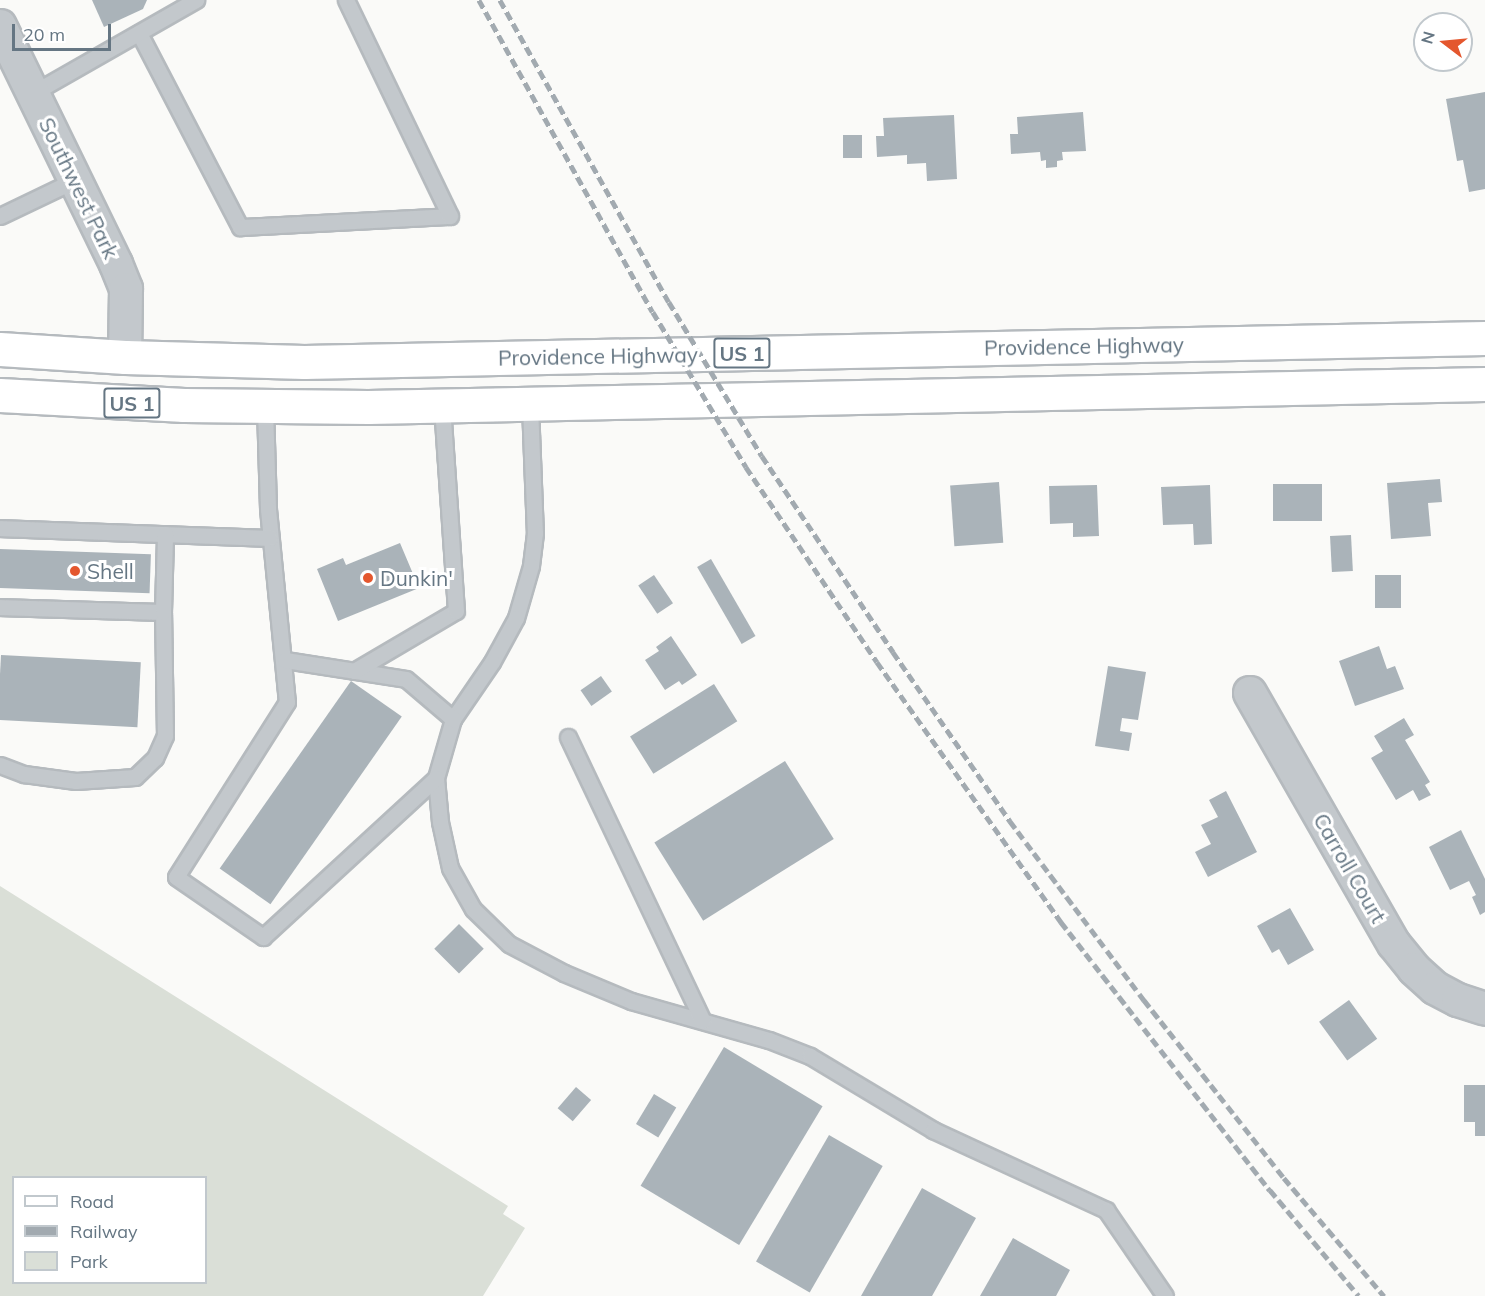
<!DOCTYPE html>
<style>
body{margin:0}
#map{position:relative;width:1485px;height:1296px;overflow:hidden;background:#fafaf8;font-family:Mulish,sans-serif}
div>[style]{position:absolute}
.green>*{inset:0;background:#dadfd7}
.building>*{inset:0;background:#aab3b9;transform-origin:0 0}
.roads{filter:drop-shadow(2px 0 #b5babe) drop-shadow(-2px 0 #b5babe) drop-shadow(0 2px #b5babe) drop-shadow(0 -2px #b5babe)}
.service>*{height:15px;margin:-7.5px;padding:0 7.5px;transform-origin:7.5px;border-radius:7.5px;background:#c3c8cc}
.minor>*{height:32px;margin:-16px;padding:0 16px;transform-origin:16px;border-radius:16px;background:#c3c8cc}
.primary>*{height:33px;margin:-16.5px;padding:0 16.5px;transform-origin:16.5px;border-radius:16.5px;background:#fff}
.rail>*{height:4.5px;margin-top:-2.25px;transform-origin:0;background:repeating-linear-gradient(90deg,#a2aab0 0 9px,transparent 0 13.5px)}
.dots>*{width:16px;height:16px;translate:-50% -50%;box-sizing:border-box;border:3px solid #fff;border-radius:50%}
span{translate:-50% -50%;white-space:nowrap;text-align:center;line-height:1.15;-webkit-text-stroke:6px #fff;paint-order:stroke}
.shield-label span{padding:2px 4px;background:#fff;border:2px solid;border-radius:4px;-webkit-text-stroke-width:0}
.shield-label{font-size:20px;color:#657683;font-weight:700}
.street-label{font-size:21px;color:#657683}
.poi-label{font-size:21px;color:#657683}
.left{translate:0 -50%;text-align:left}
.legend{position:absolute;left:12px;top:1176px;width:195px;height:108px;box-sizing:border-box;background:#fff;border:2px solid #c1c8cd;margin:0;padding:8px 10px;list-style:none;font-size:18px;color:#657683}
.legend li{display:flex;align-items:center;gap:12px;height:30px}
.legend b{width:30px;border:2px solid #c1c8cd}
.north{position:absolute;left:1413px;top:12px;width:60px;height:60px;box-sizing:border-box;background:#fff;border:2px solid #c1c8cd;border-radius:50%;rotate:286deg;font-size:16px;font-weight:700;line-height:24px;text-align:center;color:#657683}
.north::after{content:'';display:block;margin:auto;width:21px;height:27px;background:#e4572e;clip-path:polygon(50% 0,100% 100%,50% 72%,0 100%)}
.scale{position:absolute;left:12px;top:24px;width:99px;height:27px;box-sizing:border-box;border:3px solid #657683;border-top:0;padding-left:8px;font-size:18px;line-height:21px;white-space:nowrap;color:#657683;-webkit-text-stroke:4px #fff;paint-order:stroke}
</style>
<div id="map">
<div class="green">
<i style="clip-path:polygon(evenodd,0 886px,508px 1206px,503px 1214px,525px 1228px,483px 1296px,0 1296px,0 886px,14px 1178px,206px 1178px,206px 1282px,14px 1282px,14px 1178px)"></i>
</div>
<div class="building">
<i style="clip-path:polygon(92px 0,147px 0,143px 9px,104px 27px)"></i>
<i style="clip-path:polygon(1485px 92px,1485px 189px,1469px 192px,1463px 160px,1457px 161px,1446px 99px)"></i>
<i style="clip-path:polygon(1083px 112px,1086px 151px,1062px 152px,1063px 160px,1057px 161px,1057px 167px,1046px 168px,1046px 160px,1041px 161px,1040px 152px,1011px 154px,1010px 134px,1018px 134px,1017px 117px)"></i>
<i style="clip-path:polygon(954px 115px,957px 179px,927px 181px,926px 163px,907px 164px,907px 155px,877px 157px,876px 136px,884px 136px,883px 118px)"></i>
<i style="left:843px;top:135px;width:19px;height:23px"></i>
<i style="clip-path:polygon(1440px 479px,1442px 502px,1428px 503px,1431px 536px,1391px 539px,1387px 483px)"></i>
<i style="left:999px;top:482px;width:61px;height:49px;rotate:86deg"></i>
<i style="left:1273px;top:484px;width:49px;height:37px"></i>
<i style="clip-path:polygon(1097px 485px,1099px 536px,1073px 537px,1073px 523px,1050px 524px,1049px 486px)"></i>
<i style="clip-path:polygon(1210px 485px,1212px 544px,1194px 545px,1193px 524px,1163px 525px,1161px 487px)"></i>
<i style="left:1351px;top:535px;width:36px;height:21px;rotate:87deg"></i>
<i style="clip-path:polygon(400px 543px,419px 588px,338px 621px,317px 569px,343px 558px,346px 565px)"></i>
<i style="left:0;top:549px;width:151px;height:39px;rotate:2deg"></i>
<i style="left:711px;top:559px;width:89px;height:16px;rotate:60deg"></i>
<i style="left:654px;top:575px;width:34px;height:19px;rotate:56deg"></i>
<i style="left:1375px;top:575px;width:26px;height:33px"></i>
<i style="clip-path:polygon(671px 636px,697px 675px,682px 685px,679px 681px,665px 690px,645px 660px,659px 651px,656px 647px)"></i>
<i style="clip-path:polygon(1379px 646px,1387px 669px,1395px 666px,1404px 689px,1355px 706px,1339px 661px)"></i>
<i style="left:1px;top:655px;width:140px;height:65px;rotate:3deg"></i>
<i style="clip-path:polygon(1108px 666px,1146px 672px,1138px 720px,1122px 718px,1120px 731px,1132px 733px,1129px 751px,1095px 746px)"></i>
<i style="left:601px;top:676px;width:19px;height:25px;rotate:55deg"></i>
<i style="left:351px;top:681px;width:62px;height:229px;rotate:35deg"></i>
<i style="left:714px;top:684px;width:44px;height:99px;rotate:58deg"></i>
<i style="clip-path:polygon(1404px 718px,1414px 735px,1405px 740px,1430px 782px,1425px 785px,1431px 795px,1419px 801px,1413px 790px,1396px 800px,1371px 758px,1383px 751px,1374px 736px)"></i>
<i style="left:785px;top:761px;width:92px;height:154px;rotate:58deg"></i>
<i style="clip-path:polygon(1226px 791px,1257px 852px,1208px 877px,1195px 852px,1211px 844px,1201px 825px,1218px 817px,1209px 800px)"></i>
<i style="clip-path:polygon(1461px 830px,1485px 879px,1485px 912px,1480px 915px,1472px 897px,1476px 895px,1469px 881px,1450px 890px,1429px 847px)"></i>
<i style="clip-path:polygon(1290px 908px,1314px 950px,1288px 965px,1279px 949px,1272px 953px,1257px 926px)"></i>
<i style="left:459px;top:924px;width:35px;height:35px;rotate:45deg"></i>
<i style="left:1349px;top:1000px;width:48px;height:37px;rotate:54deg"></i>
<i style="left:724px;top:1047px;width:115px;height:162px;rotate:31deg"></i>
<i style="clip-path:polygon(1464px 1085px,1485px 1085px,1485px 1136px,1475px 1136px,1475px 1122px,1464px 1122px)"></i>
<i style="left:576px;top:1087px;width:20px;height:28px;rotate:41deg"></i>
<i style="left:654px;top:1094px;width:26px;height:35px;rotate:31deg"></i>
<i style="left:829px;top:1135px;width:62px;height:146px;rotate:30deg"></i>
<i style="clip-path:polygon(922px 1188px,976px 1218px,932px 1296px,861px 1296px)"></i>
<i style="clip-path:polygon(1013px 1238px,1070px 1270px,1056px 1296px,980px 1296px)"></i>
</div>
<div class="roads">
<div class="service">
<i style="left:139px;top:33px;width:219px;rotate:62.5deg"></i>
<i style="left:240px;top:227px;width:210px;rotate:-3deg"></i>
<i style="left:450px;top:216px;width:240px;rotate:-115.7deg"></i>
<i style="left:33px;top:93px;width:188px;rotate:-29.7deg"></i>
<i style="left:0;top:216px;width:83px;rotate:-25.6deg"></i>
<i style="left:530px;top:405px;width:128px;rotate:87.8deg"></i>
<i style="left:535px;top:533px;width:33px;rotate:97deg"></i>
<i style="left:531px;top:566px;width:54px;rotate:106.1deg"></i>
<i style="left:516px;top:618px;width:50px;rotate:118.6deg"></i>
<i style="left:492px;top:662px;width:69px;rotate:124.4deg"></i>
<i style="left:453px;top:719px;width:61px;rotate:106.1deg"></i>
<i style="left:436px;top:778px;width:44px;rotate:84.8deg"></i>
<i style="left:440px;top:822px;width:47px;rotate:77.7deg"></i>
<i style="left:450px;top:868px;width:47px;rotate:60.7deg"></i>
<i style="left:473px;top:909px;width:50px;rotate:44.2deg"></i>
<i style="left:509px;top:944px;width:62px;rotate:27.8deg"></i>
<i style="left:564px;top:973px;width:73px;rotate:22.7deg"></i>
<i style="left:631px;top:1001px;width:143px;rotate:15.8deg"></i>
<i style="left:769px;top:1040px;width:44px;rotate:21.3deg"></i>
<i style="left:810px;top:1056px;width:144px;rotate:31deg"></i>
<i style="left:933px;top:1130px;width:191px;rotate:24.8deg"></i>
<i style="left:1106px;top:1210px;width:104px;rotate:55.5deg"></i>
<i style="left:265px;top:407px;width:102px;rotate:88.3deg"></i>
<i style="left:268px;top:509px;width:194px;rotate:84.4deg"></i>
<i style="left:287px;top:702px;width:207px;rotate:122.4deg"></i>
<i style="left:176px;top:877px;width:106px;rotate:34.6deg"></i>
<i style="left:263px;top:937px;width:235px;rotate:-42.6deg"></i>
<i style="left:0;top:528px;width:270px;rotate:2.1deg"></i>
<i style="left:0;top:607px;width:163px;rotate:1.8deg"></i>
<i style="left:285px;top:660px;width:122px;rotate:8.9deg"></i>
<i style="left:406px;top:679px;width:62px;rotate:40.4deg"></i>
<i style="left:354px;top:671px;width:118px;rotate:-30.5deg"></i>
<i style="left:456px;top:611px;width:204px;rotate:-93.9deg"></i>
<i style="left:568px;top:737px;width:314px;rotate:64.6deg"></i>
<i style="left:0;top:765px;width:26px;rotate:21deg"></i>
<i style="left:24px;top:774px;width:52px;rotate:7.7deg"></i>
<i style="left:76px;top:781px;width:59px;rotate:-3.9deg"></i>
<i style="left:135px;top:777px;width:28px;rotate:-44deg"></i>
<i style="left:155px;top:758px;width:24px;rotate:-66deg"></i>
<i style="left:165px;top:736px;width:124px;rotate:-90.9deg"></i>
<i style="left:163px;top:612px;width:78px;rotate:-88.5deg"></i>
</div>
<div class="minor">
<i style="left:0;top:26px;width:265px;rotate:64deg"></i>
<i style="left:116px;top:264px;width:27px;rotate:68deg"></i>
<i style="left:126px;top:289px;width:68px;rotate:90.8deg"></i>
<i style="left:1250px;top:693px;width:289px;rotate:60.2deg"></i>
<i style="left:1394px;top:944px;width:32px;rotate:51deg"></i>
<i style="left:1414px;top:969px;width:28px;rotate:42deg"></i>
<i style="left:1435px;top:988px;width:26px;rotate:28deg"></i>
<i style="left:1458px;top:1000px;width:28px;rotate:18deg"></i>
</div>
<div class="primary">
<i style="left:0;top:349px;width:125px;rotate:3.7deg"></i>
<i style="left:125px;top:357px;width:179px;rotate:1.6deg"></i>
<i style="left:304px;top:362px;width:1181px;rotate:-1.16deg"></i>
<i style="left:0;top:395px;width:184px;rotate:3.1deg"></i>
<i style="left:184px;top:405px;width:184px;rotate:0.6deg"></i>
<i style="left:368px;top:407px;width:1117px;rotate:-1.18deg"></i>
</div>
</div>
<div class="rail">
<i style="left:479px;top:0;width:357px;rotate:60.9deg"></i>
<i style="left:653px;top:312px;width:181px;rotate:59deg"></i>
<i style="left:746px;top:467px;width:235px;rotate:56.1deg"></i>
<i style="left:877px;top:662px;width:319px;rotate:54.7deg"></i>
<i style="left:1061px;top:922px;width:340px;rotate:52.1deg"></i>
<i style="left:1270px;top:1190px;width:138px;rotate:50deg"></i>
<i style="left:500px;top:0;width:346px;rotate:60.8deg"></i>
<i style="left:669px;top:302px;width:180px;rotate:58.9deg"></i>
<i style="left:762px;top:456px;width:236px;rotate:56.2deg"></i>
<i style="left:893px;top:652px;width:206px;rotate:55.3deg"></i>
<i style="left:1010px;top:821px;width:224px;rotate:53.2deg"></i>
<i style="left:1144px;top:1000px;width:226px;rotate:51.8deg"></i>
<i style="left:1284px;top:1178px;width:155px;rotate:49.7deg"></i>
</div>
<div class="dots">
<i style="left:75px;top:571px;background:#e4572e"></i>
<i style="left:368px;top:578px;background:#e4572e"></i>
</div>
<div class="shield-label">
<span style="left:742px;top:353px">US 1</span>
<span style="left:132px;top:403px">US 1</span>
</div>
<div class="street-label">
<span style="left:79px;top:188px;rotate:64deg">Southwest Park</span>
<span style="left:1084px;top:346px;rotate:-1deg">Providence Highway</span>
<span style="left:598px;top:356px;rotate:-1deg">Providence Highway</span>
<span style="left:1350px;top:868px;rotate:60deg">Carroll Court</span>
</div>
<div class="poi-label">
<span class="left" style="left:87px;top:571px">Shell</span>
<span class="left" style="left:380px;top:578px">Dunkin'</span>
</div>
<ul class="legend">
<li><b style="height:8px;background:#fff"></b>Road</li>
<li><b style="height:8px;background:#a2aab0"></b>Railway</li>
<li><b style="height:16px;background:#dadfd7"></b>Park</li>
</ul>
<div class="north">N</div>
<div class="scale">20 m</div>
</div>
